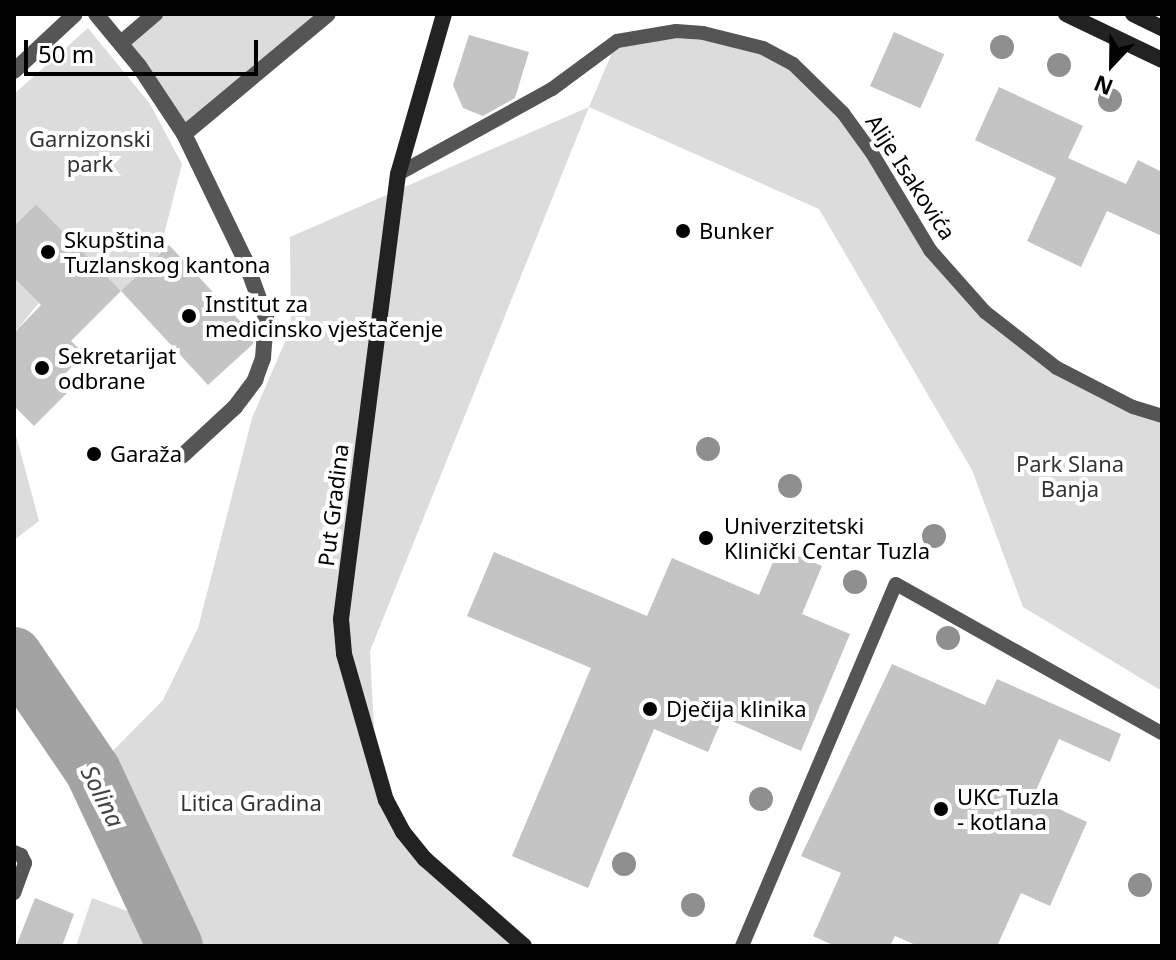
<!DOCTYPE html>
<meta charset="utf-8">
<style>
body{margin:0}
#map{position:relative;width:1176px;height:960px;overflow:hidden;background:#fff;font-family:"Noto Sans",sans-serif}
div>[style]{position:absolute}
.green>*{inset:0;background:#dcdcdc}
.river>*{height:56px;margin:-28px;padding:0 28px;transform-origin:28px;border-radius:28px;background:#a3a3a3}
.building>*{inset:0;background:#c4c4c4;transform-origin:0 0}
.lane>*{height:14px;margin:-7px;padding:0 7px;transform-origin:7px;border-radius:7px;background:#555}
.street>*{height:16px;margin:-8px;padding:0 8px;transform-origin:8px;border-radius:8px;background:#555}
.secondary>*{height:16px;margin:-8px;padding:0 8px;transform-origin:8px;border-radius:8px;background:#222}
.trees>*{width:24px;height:24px;margin:-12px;border-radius:50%;background:#8f8f8f}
.dots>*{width:22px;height:22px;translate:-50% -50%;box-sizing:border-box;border:4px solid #fff;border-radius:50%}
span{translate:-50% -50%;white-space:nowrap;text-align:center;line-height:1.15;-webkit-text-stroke:8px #fff;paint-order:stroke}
.park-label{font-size:22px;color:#333}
.street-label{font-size:22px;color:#000}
.poi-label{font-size:22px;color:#000}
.left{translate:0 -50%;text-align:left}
.water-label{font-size:24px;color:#444;font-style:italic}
.frame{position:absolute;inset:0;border:16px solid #000;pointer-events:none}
.north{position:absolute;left:1072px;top:24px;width:80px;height:80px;-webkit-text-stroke:6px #fff;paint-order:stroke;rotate:202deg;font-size:22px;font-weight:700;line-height:32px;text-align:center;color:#000}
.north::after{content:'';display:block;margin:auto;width:28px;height:36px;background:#000;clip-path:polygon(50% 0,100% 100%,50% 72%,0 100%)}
.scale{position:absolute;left:24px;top:40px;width:234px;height:36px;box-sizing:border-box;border:4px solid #000;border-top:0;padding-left:10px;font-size:24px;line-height:28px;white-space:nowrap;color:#000;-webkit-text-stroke:6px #fff;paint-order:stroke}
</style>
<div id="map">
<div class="green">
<i style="clip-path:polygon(155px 14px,328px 14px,184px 134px,121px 43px)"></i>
<i style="clip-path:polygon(88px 28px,150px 104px,182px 164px,158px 258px,121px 291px,36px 204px,14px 226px,14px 94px)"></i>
<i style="clip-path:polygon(649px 33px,763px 48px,843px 113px,904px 209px,985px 312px,1057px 368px,1162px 416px,1162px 691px,1023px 607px,972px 470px,819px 209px,589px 107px,370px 651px,376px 771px,403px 832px,524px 946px,175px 946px,93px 771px,163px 700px,198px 628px,252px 418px,291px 328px,290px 237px,589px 107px,617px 41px)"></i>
<i style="clip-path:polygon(14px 278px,39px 303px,14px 333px)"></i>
<i style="clip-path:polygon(14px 428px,39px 521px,14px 540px)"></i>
<i style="clip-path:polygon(92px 898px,144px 917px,155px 946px,76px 946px)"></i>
</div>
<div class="river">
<i style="left:14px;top:655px;width:140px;rotate:55.7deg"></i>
<i style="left:93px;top:771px;width:193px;rotate:64.9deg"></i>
</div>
<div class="building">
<i style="left:894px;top:32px;width:55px;height:59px;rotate:24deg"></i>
<i style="clip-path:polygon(469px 35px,529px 52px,515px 98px,483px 116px,463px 108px,453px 85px)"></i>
<i style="clip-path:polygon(999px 87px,1083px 126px,1068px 158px,1126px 184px,1138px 160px,1162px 172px,1162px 236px,1107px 211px,1081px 267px,1027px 241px,1056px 178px,975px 140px)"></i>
<i style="clip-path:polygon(36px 204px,121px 291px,71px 341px,84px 353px,57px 383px,67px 393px,34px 426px,14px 406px,14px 333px,41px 305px,14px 278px,14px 226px)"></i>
<i style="clip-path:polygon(169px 245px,254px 336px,253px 344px,208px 385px,121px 291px)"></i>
<i style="clip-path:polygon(779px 548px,822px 566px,802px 614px,850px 634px,801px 751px,723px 717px,708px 752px,654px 729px,588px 888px,512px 856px,591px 668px,467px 616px,494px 552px,647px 616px,672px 558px,759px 595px)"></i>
<i style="clip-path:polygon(892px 664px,985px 705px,997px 679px,1121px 734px,1110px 762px,1059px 739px,1033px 797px,1087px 822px,1050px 906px,1021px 893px,997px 946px,918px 946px,895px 936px,890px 946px,835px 946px,813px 936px,841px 873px,801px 856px)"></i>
<i style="clip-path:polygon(35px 898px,74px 914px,62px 946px,16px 946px)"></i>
</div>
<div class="lane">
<i style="left:398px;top:174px;width:176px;rotate:-28.9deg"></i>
<i style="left:552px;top:89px;width:81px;rotate:-36.4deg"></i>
<i style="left:617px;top:41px;width:60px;rotate:-9.6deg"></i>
<i style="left:676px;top:31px;width:27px;rotate:4deg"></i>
<i style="left:703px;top:33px;width:62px;rotate:14deg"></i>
<i style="left:763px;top:48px;width:34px;rotate:28deg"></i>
<i style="left:793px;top:64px;width:70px;rotate:44.4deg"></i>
<i style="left:843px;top:113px;width:49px;rotate:54.1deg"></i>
<i style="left:872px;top:153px;width:113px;rotate:59.1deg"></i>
<i style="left:930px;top:250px;width:83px;rotate:48.4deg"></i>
<i style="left:985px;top:312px;width:91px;rotate:37.9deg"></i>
<i style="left:1057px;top:368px;width:85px;rotate:27.2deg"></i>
<i style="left:1133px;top:407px;width:30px;rotate:17deg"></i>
<i style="left:14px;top:852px;width:8px;rotate:23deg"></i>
<i style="left:21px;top:855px;width:9px;rotate:63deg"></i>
<i style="left:25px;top:863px;width:32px;rotate:110deg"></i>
<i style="left:742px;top:946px;width:393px;rotate:-67deg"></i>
<i style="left:896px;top:584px;width:305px;rotate:29.3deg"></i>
</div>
<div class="street">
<i style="left:96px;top:14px;width:67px;rotate:50.4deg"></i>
<i style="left:139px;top:66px;width:82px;rotate:56.5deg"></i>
<i style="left:184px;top:134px;width:187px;rotate:-39.8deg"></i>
<i style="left:121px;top:43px;width:45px;rotate:-40.5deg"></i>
<i style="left:14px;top:71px;width:83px;rotate:-43.1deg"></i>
<i style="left:182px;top:456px;width:72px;rotate:-42.8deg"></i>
<i style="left:235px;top:407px;width:34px;rotate:-53deg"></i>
<i style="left:255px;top:380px;width:23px;rotate:-70deg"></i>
<i style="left:263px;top:358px;width:40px;rotate:-85.7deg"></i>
<i style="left:266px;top:318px;width:62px;rotate:-109.9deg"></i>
<i style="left:245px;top:260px;width:140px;rotate:-115.8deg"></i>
</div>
<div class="secondary">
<i style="left:444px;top:14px;width:166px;rotate:106deg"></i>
<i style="left:398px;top:174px;width:449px;rotate:97.3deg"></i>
<i style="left:341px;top:619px;width:35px;rotate:85deg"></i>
<i style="left:344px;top:654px;width:152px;rotate:74deg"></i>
<i style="left:386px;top:800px;width:36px;rotate:62deg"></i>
<i style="left:403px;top:832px;width:35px;rotate:51deg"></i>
<i style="left:425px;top:859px;width:132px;rotate:41.3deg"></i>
<i style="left:1066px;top:14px;width:106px;rotate:25.6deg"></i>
<i style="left:1133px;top:14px;width:32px;rotate:26deg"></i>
</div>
<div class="trees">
<i style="left:1002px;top:47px"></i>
<i style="left:1059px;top:65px"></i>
<i style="left:1110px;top:100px"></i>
<i style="left:708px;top:449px"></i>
<i style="left:790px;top:486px"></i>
<i style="left:934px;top:536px"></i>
<i style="left:855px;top:582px"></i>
<i style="left:948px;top:638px"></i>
<i style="left:761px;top:799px"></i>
<i style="left:624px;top:864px"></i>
<i style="left:1140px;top:885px"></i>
<i style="left:693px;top:905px"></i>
</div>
<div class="dots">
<i style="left:683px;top:231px;background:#000"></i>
<i style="left:48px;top:252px;background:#000"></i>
<i style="left:189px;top:316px;background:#000"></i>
<i style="left:42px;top:368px;background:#000"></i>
<i style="left:94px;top:454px;background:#000"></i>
<i style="left:706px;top:538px;background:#000"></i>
<i style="left:650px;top:709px;background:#000"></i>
<i style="left:941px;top:809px;background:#000"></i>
</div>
<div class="park-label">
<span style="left:90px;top:151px">Garnizonski<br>park</span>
<span style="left:1070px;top:476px">Park Slana<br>Banja</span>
<span style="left:251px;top:803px">Litica Gradina</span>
</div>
<div class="street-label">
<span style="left:911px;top:177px;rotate:57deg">Alije Isakovića</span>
<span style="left:333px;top:505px;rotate:-83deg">Put Gradina</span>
</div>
<div class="poi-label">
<span class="left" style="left:699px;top:231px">Bunker</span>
<span class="left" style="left:64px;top:252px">Skupština<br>Tuzlanskog kantona</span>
<span class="left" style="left:205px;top:316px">Institut za<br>medicinsko vještačenje</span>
<span class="left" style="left:58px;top:368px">Sekretarijat<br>odbrane</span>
<span class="left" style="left:110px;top:454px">Garaža</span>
<span class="left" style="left:724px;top:538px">Univerzitetski<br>Klinički Centar Tuzla</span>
<span class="left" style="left:666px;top:709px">Dječija klinika</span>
<span class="left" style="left:957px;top:809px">UKC Tuzla<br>- kotlana</span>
</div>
<div class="water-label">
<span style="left:103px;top:796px;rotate:63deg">Solina</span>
</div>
<div class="frame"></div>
<div class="north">N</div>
<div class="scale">50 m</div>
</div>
